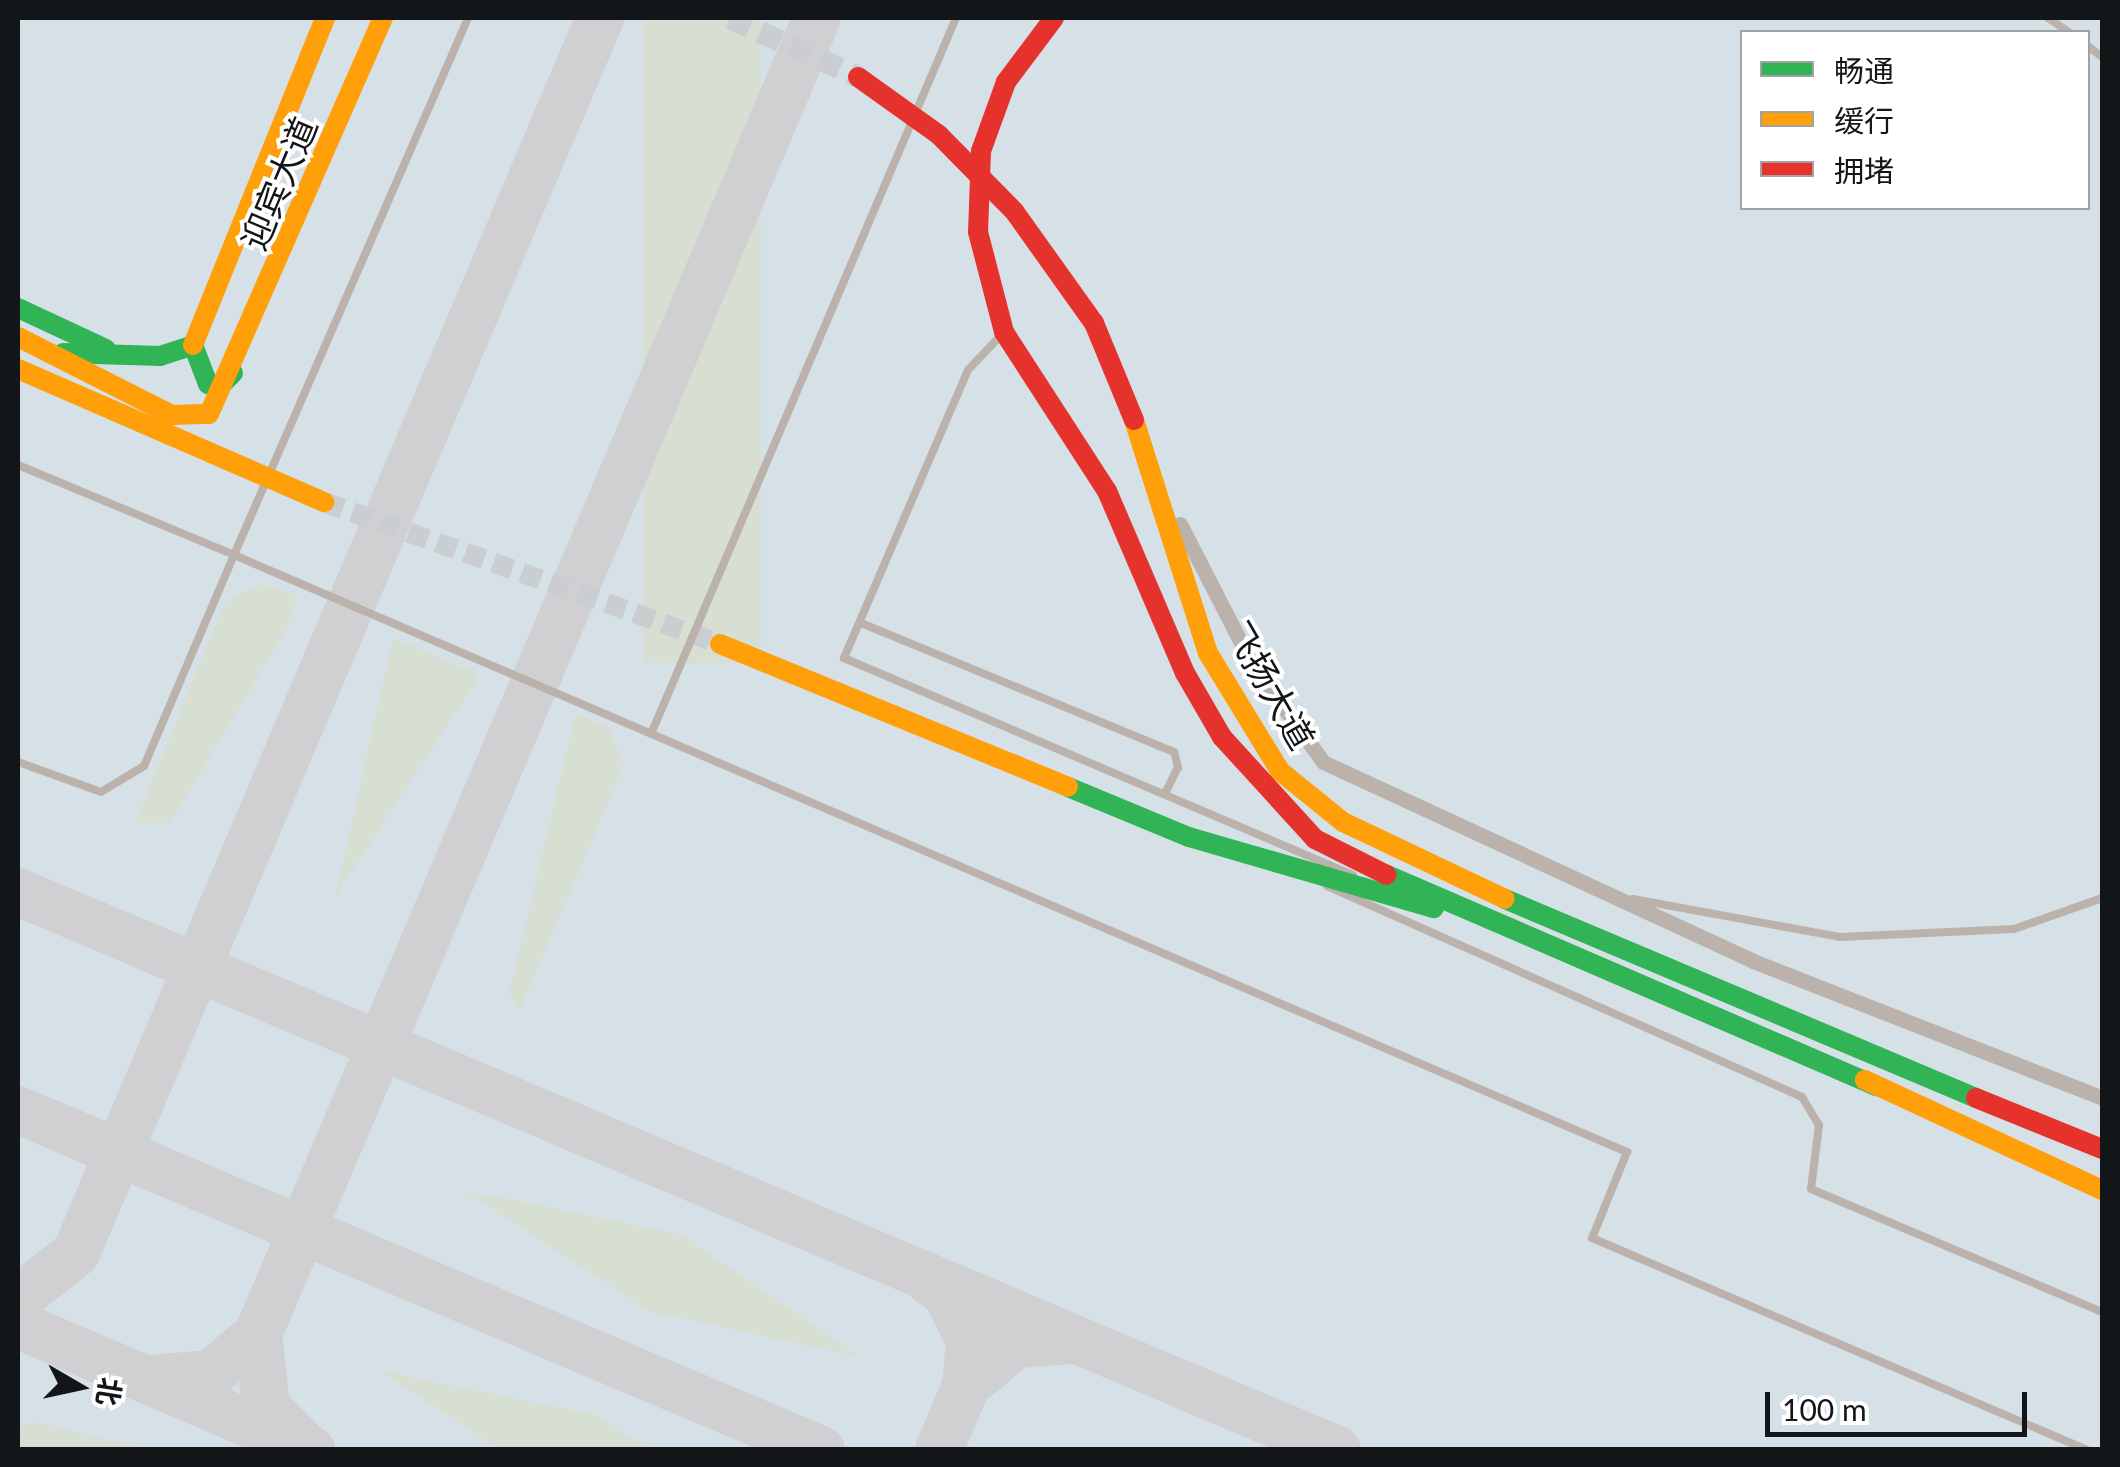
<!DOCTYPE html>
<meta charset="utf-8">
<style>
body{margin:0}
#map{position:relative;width:2120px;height:1467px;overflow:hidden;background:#eaeef2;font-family:Lato,"Noto Sans SC",sans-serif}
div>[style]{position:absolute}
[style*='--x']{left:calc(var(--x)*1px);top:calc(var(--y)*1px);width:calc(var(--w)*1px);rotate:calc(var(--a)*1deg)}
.built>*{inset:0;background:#d6e0e7}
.green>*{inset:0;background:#d7ded2;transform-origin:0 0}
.taxiway>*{height:48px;margin:-24px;padding:0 24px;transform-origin:24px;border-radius:24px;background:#d0d0d2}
.secondary-tunnel>*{height:20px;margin-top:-10px;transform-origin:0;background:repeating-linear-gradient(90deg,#caced1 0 20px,transparent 0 30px)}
.primary-tunnel>*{height:22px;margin-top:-11px;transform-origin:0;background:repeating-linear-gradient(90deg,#caced1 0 22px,transparent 0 33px)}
.lane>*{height:8px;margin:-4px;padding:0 4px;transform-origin:4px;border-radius:4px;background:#bbb2ab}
.street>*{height:15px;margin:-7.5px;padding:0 7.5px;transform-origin:7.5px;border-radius:7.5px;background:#bbb2ab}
.fast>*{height:20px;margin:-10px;padding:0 10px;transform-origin:10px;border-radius:10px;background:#30b455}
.slow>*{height:20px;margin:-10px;padding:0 10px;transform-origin:10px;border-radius:10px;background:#ff9f0a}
.jam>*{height:20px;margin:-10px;padding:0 10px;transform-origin:10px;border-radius:10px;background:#e5322d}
.jam-bridge>*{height:20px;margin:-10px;padding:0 10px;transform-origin:10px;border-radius:10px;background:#e5322d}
span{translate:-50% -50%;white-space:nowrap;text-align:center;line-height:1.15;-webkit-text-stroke:8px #fff;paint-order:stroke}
.street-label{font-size:35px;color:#131618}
.frame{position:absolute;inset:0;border:20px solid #131618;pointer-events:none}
.legend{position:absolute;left:1740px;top:30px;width:350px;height:180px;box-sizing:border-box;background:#fff;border:2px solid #a1a2a3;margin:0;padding:12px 18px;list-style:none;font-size:30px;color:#131618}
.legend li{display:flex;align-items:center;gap:20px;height:50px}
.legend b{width:50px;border:2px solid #a1a2a3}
.north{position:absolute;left:30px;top:1337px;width:100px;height:100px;-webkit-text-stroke:8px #fff;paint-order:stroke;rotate:99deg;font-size:28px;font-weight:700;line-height:40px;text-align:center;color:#131618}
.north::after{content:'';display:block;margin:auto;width:35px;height:45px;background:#131618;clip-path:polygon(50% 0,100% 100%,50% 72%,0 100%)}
.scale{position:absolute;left:1765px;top:1392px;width:262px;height:45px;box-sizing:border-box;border:5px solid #131618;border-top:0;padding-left:12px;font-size:30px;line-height:35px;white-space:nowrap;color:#131618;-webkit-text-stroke:8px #fff;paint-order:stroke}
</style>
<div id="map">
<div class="built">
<div style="clip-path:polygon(evenodd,18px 18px,2102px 18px,2102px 1449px,18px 1449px,18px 18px,1742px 32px,2088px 32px,2088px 208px,1742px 208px,1742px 32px)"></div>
</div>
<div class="green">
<div style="left:643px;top:18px;width:118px;height:645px"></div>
<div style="clip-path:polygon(261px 584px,297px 595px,287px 628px,170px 823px,135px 823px,225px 602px)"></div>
<div style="clip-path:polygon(393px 638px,480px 675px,335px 898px)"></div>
<div style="clip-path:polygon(576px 713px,609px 728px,624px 765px,519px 1012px,509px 993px)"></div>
<div style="clip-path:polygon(464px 1190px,680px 1234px,860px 1357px,648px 1311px)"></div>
<div style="clip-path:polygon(380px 1371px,596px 1415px,647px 1449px,500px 1449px)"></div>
<div style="clip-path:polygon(39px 1422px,143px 1449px,18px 1449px,18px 1426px)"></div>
</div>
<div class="taxiway">
<div style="--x:18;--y:892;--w:1432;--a:22.93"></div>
<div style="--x:18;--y:1110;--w:872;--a:22.95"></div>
<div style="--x:928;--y:1280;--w:24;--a:36"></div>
<div style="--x:947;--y:1294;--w:52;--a:63.9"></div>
<div style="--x:970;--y:1341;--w:45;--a:95.1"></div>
<div style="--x:966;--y:1386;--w:65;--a:-40"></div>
<div style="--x:1016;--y:1344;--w:54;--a:-4.2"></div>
<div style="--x:18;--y:1299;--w:74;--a:-38.4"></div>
<div style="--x:76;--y:1253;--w:1342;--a:-67.01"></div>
<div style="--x:18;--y:1325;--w:319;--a:23.1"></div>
<div style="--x:258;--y:1334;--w:1430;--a:-66.99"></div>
<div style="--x:151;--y:1379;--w:60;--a:-4.8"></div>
<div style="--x:211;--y:1374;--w:62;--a:-40.4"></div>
<div style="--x:258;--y:1334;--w:73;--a:83.7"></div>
<div style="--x:266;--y:1407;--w:49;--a:45"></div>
<div style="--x:939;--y:1450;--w:69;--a:-67.1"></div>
</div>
<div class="secondary-tunnel">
<div style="--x:324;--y:502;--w:421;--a:19.7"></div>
</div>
<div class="primary-tunnel">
<div style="--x:730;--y:18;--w:141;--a:24.7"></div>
</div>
<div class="lane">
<div style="--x:468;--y:18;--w:586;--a:113.55"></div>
<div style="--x:234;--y:555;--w:1516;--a:23.2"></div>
<div style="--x:1627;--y:1152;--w:93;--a:112.1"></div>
<div style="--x:1592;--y:1238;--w:538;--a:23.18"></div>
<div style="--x:2048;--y:18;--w:25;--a:34"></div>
<div style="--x:2088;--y:46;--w:18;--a:38"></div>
<div style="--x:1004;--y:332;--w:52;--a:133.5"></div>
<div style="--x:968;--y:370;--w:314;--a:113.3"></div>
<div style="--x:844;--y:658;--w:553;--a:23.09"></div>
<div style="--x:18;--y:465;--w:234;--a:22.6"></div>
<div style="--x:234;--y:555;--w:229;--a:113.1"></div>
<div style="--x:144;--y:766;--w:50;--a:148.8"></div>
<div style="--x:101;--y:792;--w:88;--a:-160.1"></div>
<div style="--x:861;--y:623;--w:339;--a:22.4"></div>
<div style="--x:1174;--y:752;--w:16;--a:75"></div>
<div style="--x:1178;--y:767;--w:30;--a:116"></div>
<div style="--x:651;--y:734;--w:778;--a:-66.93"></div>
<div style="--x:1327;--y:886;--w:520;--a:23.95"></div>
<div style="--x:1802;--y:1097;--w:33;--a:59"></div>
<div style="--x:1819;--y:1125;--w:64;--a:97.1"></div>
<div style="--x:1811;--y:1189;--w:316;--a:22.9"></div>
<div style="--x:1633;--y:899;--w:210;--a:10.4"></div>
<div style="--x:1840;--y:937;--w:174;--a:-2.6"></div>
<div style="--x:2014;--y:929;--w:93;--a:-19.4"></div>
</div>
<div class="street">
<div style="--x:1180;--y:524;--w:155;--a:62.8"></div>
<div style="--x:1251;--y:662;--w:123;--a:54.2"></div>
<div style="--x:1323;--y:762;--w:474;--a:24.8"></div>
<div style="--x:1753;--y:961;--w:375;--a:21.4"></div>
</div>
<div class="fast">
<div style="--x:18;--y:308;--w:97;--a:25"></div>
<div style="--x:193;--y:345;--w:42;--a:69"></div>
<div style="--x:208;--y:384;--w:13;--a:4"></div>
<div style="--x:221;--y:385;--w:17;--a:-45"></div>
<div style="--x:63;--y:353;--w:97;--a:1.8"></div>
<div style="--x:160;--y:356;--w:35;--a:-18"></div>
<div style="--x:1068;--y:787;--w:131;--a:22.5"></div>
<div style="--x:1189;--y:837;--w:255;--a:16.2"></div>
<div style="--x:1387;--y:875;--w:533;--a:23.34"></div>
<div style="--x:1505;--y:899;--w:511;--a:22.9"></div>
</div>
<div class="slow">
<div style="--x:18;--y:337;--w:173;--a:26.9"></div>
<div style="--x:172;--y:415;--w:37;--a:-2"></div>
<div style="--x:209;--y:414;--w:433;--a:-66.3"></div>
<div style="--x:193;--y:345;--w:353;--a:-68"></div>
<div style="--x:18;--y:369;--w:334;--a:23.5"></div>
<div style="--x:1134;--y:420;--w:244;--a:72.4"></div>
<div style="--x:1208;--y:653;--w:138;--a:58.6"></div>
<div style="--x:1280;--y:771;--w:81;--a:39"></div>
<div style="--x:1343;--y:822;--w:179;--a:25.4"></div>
<div style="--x:720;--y:644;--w:376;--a:22.3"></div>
<div style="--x:1865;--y:1080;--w:261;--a:24.9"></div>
</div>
<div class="jam">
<div style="--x:858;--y:77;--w:100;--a:35.6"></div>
<div style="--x:939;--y:135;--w:107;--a:45.4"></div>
<div style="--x:1014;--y:211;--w:138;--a:54.5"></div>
<div style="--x:1094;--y:323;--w:105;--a:67.6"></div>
<div style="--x:1107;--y:491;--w:198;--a:66.8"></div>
<div style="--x:1185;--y:673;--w:74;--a:60"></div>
<div style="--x:1222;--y:737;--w:138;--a:47.6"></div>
<div style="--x:1315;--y:839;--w:80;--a:26.6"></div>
<div style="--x:1976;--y:1098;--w:136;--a:22"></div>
</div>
<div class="jam-bridge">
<div style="--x:1054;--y:18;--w:80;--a:126.9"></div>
<div style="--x:1006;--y:82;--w:73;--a:109.9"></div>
<div style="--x:981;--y:151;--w:81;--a:92.1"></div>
<div style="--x:978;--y:232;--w:103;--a:75.4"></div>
<div style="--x:1004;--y:332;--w:189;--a:57.1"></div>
</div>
<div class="street-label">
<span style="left:278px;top:183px;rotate:-67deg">迎宾大道</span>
<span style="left:1271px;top:685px;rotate:60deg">飞扬大道</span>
</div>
<div class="frame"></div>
<ul class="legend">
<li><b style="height:12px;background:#30b455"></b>畅通</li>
<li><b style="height:12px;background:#ff9f0a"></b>缓行</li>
<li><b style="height:12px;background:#e5322d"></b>拥堵</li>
</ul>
<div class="north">北</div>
<div class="scale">100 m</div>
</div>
